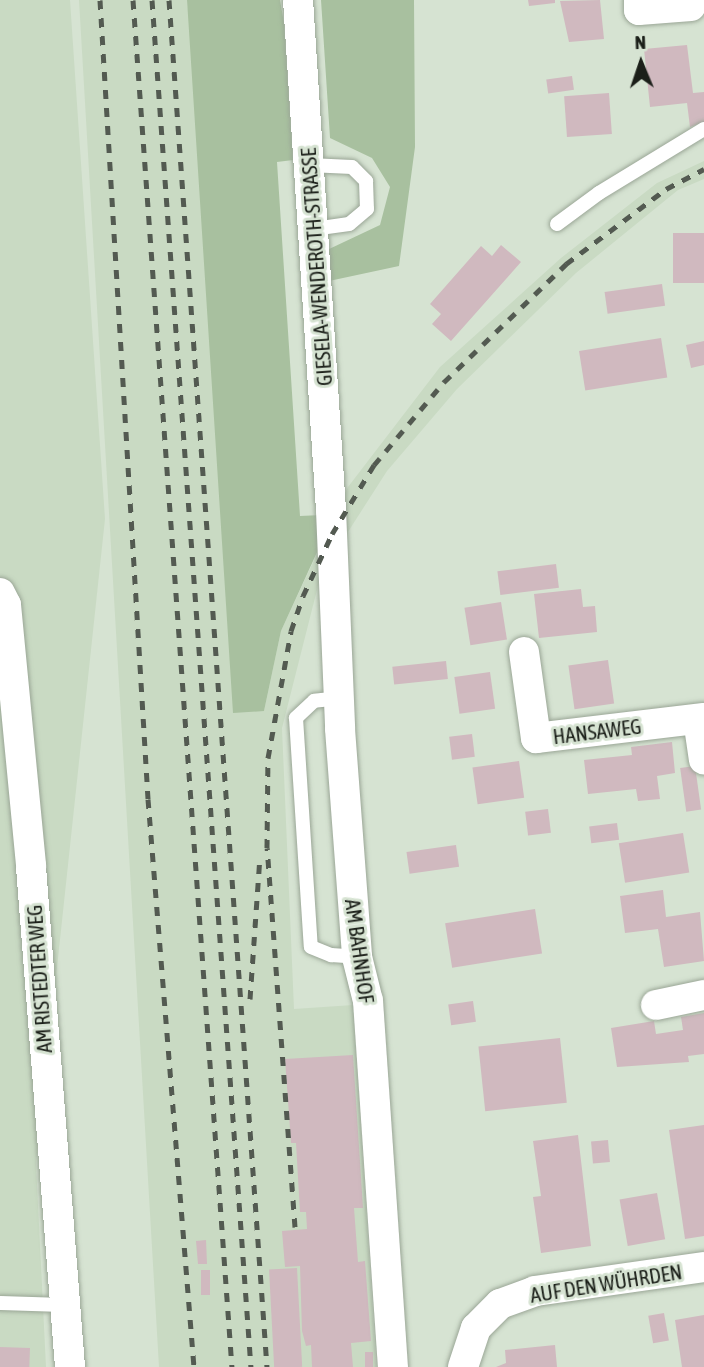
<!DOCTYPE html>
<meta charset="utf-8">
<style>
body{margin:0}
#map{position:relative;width:704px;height:1367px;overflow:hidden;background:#d6e3d2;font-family:"Asap Condensed",sans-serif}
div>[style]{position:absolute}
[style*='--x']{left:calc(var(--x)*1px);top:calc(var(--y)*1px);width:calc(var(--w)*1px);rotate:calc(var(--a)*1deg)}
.built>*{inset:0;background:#c9dac3}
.green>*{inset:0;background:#a8c09f}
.building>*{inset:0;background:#d0b9bf;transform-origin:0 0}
.roads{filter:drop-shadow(0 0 2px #9aa696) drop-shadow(0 0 2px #9aa696)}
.lane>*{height:14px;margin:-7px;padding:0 7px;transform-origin:7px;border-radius:7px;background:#fff}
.street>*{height:30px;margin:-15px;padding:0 15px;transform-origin:15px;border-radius:15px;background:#fff}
.rail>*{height:5px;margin-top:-2.5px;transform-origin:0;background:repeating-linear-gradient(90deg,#535a51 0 9px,transparent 0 18px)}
span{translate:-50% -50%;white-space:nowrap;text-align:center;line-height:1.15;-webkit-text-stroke:6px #d6e3d2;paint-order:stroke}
.street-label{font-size:21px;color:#1b1f19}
.north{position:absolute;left:606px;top:28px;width:70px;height:70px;-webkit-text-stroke:5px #d6e3d2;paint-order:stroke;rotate:358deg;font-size:19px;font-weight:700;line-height:28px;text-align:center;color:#1b1f19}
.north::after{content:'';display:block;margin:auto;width:24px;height:32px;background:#1b1f19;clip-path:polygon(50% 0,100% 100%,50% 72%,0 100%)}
</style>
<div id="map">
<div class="built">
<div style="clip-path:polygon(0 0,70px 0,105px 519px,36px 1164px,46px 1367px,0 1367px)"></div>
<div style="clip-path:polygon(79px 0,187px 0,264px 711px,281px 631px,348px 487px,440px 367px,561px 258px,657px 183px,704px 161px,704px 179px,678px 190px,576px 273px,457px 389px,387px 471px,321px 574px,282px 728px,294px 1009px,353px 1005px,376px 1367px,159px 1367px)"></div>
</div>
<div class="green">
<div style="clip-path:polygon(187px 0,280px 0,284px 23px,293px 160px,277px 162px,300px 516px,322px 515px,329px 526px,281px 631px,264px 711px,233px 713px)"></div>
<div style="clip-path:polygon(321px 0,414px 0,415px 147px,399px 266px,329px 281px,327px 250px,380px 225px,390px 187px,372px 158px,330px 138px)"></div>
</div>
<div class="building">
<div style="clip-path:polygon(528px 0,555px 0,555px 3px,529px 6px)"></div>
<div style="clip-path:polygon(600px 0,604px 39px,569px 42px,560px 1px)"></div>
<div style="clip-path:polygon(687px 45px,693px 93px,704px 92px,704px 122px,690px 127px,687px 103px,650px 107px,644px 49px)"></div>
<div style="left:572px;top:76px;width:14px;height:26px;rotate:82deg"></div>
<div style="left:609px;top:93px;width:41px;height:45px;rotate:86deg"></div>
<div style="left:704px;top:233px;width:50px;height:31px;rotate:90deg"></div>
<div style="clip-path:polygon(501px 245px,521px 262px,451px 341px,432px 324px,441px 314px,430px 304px,481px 246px,492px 256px)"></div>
<div style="left:662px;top:284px;width:22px;height:58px;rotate:82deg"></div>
<div style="left:661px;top:338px;width:40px;height:83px;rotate:81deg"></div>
<div style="clip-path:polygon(704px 341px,704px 365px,691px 368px,686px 345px)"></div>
<div style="left:556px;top:564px;width:24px;height:59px;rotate:83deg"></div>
<div style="clip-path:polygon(581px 589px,583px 607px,595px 606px,597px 632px,539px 638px,534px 594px)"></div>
<div style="left:501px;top:602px;width:38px;height:37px;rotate:81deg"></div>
<div style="left:608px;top:660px;width:44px;height:40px;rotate:82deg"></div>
<div style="left:446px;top:661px;width:18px;height:54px;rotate:84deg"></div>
<div style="left:490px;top:672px;width:37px;height:36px;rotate:82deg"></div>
<div style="left:472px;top:734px;width:23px;height:23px;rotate:83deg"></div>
<div style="clip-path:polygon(672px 742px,675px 773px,657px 776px,660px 799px,638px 801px,636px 789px,588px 794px,584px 760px,632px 755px,631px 747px)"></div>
<div style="left:519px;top:761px;width:37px;height:47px;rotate:82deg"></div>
<div style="left:695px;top:766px;width:44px;height:15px;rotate:82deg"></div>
<div style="left:548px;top:809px;width:24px;height:23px;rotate:83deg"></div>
<div style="left:617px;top:823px;width:17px;height:28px;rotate:83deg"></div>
<div style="left:683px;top:833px;width:40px;height:65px;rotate:81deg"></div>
<div style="left:456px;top:845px;width:22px;height:50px;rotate:82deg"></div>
<div style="clip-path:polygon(663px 890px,666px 917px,700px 912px,704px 961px,664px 967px,658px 929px,625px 933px,620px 896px)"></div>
<div style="left:535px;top:909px;width:45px;height:91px;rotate:81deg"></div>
<div style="left:473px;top:1001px;width:21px;height:25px;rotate:82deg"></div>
<div style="clip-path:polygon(704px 1013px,704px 1054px,688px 1056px,689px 1062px,617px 1067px,611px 1028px,654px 1021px,656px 1034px,683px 1030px,681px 1017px)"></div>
<div style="left:560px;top:1038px;width:65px;height:82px;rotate:84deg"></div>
<div style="clip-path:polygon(353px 1055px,363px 1208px,354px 1208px,358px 1262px,365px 1261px,371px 1341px,351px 1343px,353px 1367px,312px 1367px,311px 1345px,306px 1346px,302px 1331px,300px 1266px,285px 1267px,282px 1231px,307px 1229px,306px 1212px,300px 1212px,296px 1143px,291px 1143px,285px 1059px)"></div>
<div style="clip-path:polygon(704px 1125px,704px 1236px,685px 1239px,669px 1130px)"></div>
<div style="clip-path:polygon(578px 1135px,591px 1246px,541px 1253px,533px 1197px,541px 1196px,533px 1141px)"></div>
<div style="left:608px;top:1140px;width:22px;height:17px;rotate:85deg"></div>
<div style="left:657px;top:1193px;width:47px;height:38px;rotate:80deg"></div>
<div style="clip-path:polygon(206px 1240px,207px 1264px,198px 1264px,196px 1241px)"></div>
<div style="left:297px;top:1268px;width:99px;height:28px;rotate:87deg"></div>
<div style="left:201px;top:1270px;width:9px;height:25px"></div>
<div style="left:664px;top:1313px;width:28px;height:16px;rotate:80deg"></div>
<div style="clip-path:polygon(704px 1315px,704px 1367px,682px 1367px,675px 1320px)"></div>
<div style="clip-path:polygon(555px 1345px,557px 1367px,496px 1367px,506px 1363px,505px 1350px)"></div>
<div style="left:0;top:1347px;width:30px;height:20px;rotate:2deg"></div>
<div style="left:365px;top:1352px;width:8px;height:15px"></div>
</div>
<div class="roads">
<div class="lane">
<div style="--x:309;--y:165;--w:43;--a:2.7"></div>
<div style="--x:352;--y:167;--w:20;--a:45"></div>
<div style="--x:366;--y:181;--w:28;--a:88"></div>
<div style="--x:367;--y:209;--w:23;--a:140"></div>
<div style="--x:349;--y:224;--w:35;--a:172"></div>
<div style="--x:557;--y:224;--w:52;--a:-36.4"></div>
<div style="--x:599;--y:193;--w:123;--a:-31.4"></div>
<div style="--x:341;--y:698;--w:27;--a:174"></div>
<div style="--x:314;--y:701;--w:25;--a:137"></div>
<div style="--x:296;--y:718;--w:229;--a:86.3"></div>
<div style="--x:311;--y:947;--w:22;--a:22"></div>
<div style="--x:331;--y:955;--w:26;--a:4"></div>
<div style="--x:0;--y:1303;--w:64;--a:1.8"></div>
</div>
<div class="street">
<div style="--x:298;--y:0;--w:511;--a:86.3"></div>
<div style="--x:331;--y:510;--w:219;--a:87.6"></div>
<div style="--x:340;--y:729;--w:229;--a:85.7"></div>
<div style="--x:357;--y:957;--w:45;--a:76"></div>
<div style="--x:368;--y:1001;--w:367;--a:86.1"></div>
<div style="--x:639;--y:0;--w:10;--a:90"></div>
<div style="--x:639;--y:10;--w:52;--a:-4.4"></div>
<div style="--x:0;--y:593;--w:13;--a:63"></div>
<div style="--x:6;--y:605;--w:263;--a:84.5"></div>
<div style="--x:31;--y:867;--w:502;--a:85.54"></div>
<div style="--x:524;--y:652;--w:87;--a:82.1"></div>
<div style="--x:536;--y:738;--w:169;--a:-6.8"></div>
<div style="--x:698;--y:719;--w:41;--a:81.7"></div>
<div style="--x:656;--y:1005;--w:49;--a:-11.8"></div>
<div style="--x:463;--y:1367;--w:41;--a:-71.6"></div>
<div style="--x:476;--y:1328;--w:34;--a:-45"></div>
<div style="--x:500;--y:1304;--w:37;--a:-20"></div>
<div style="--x:535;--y:1291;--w:171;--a:-8.1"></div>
</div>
</div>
<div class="rail">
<div style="--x:100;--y:0;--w:800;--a:86.56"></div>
<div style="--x:148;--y:799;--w:570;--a:85.37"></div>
<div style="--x:133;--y:0;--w:1371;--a:85.86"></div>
<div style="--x:152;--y:0;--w:1371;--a:85.86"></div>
<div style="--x:169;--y:0;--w:1371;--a:85.9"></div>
<div style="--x:250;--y:999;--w:143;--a:-86"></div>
<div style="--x:295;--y:1227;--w:380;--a:-94.2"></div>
<div style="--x:267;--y:848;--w:90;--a:-89.4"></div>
<div style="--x:268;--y:758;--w:129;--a:-79.7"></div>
<div style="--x:291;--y:631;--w:37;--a:-71"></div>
<div style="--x:303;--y:596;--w:68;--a:-64.9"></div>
<div style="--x:332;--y:534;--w:81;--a:-58.7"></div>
<div style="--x:374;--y:465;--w:109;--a:-49.9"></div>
<div style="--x:444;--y:382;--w:170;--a:-44"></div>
<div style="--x:566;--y:264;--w:125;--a:-36.9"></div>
<div style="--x:666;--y:189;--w:43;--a:-27.8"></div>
</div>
<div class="street-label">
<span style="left:316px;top:267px;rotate:-94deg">GIESELA-WENDEROTH-STRASSE</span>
<span style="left:597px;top:731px;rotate:-7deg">HANSAWEG</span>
<span style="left:360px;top:951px;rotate:82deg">AM BAHNHOF</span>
<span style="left:39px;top:979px;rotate:-94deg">AM RISTEDTER WEG</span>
<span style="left:606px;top:1283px;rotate:-9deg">AUF DEN WÜHRDEN</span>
</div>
<div class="north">N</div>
</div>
